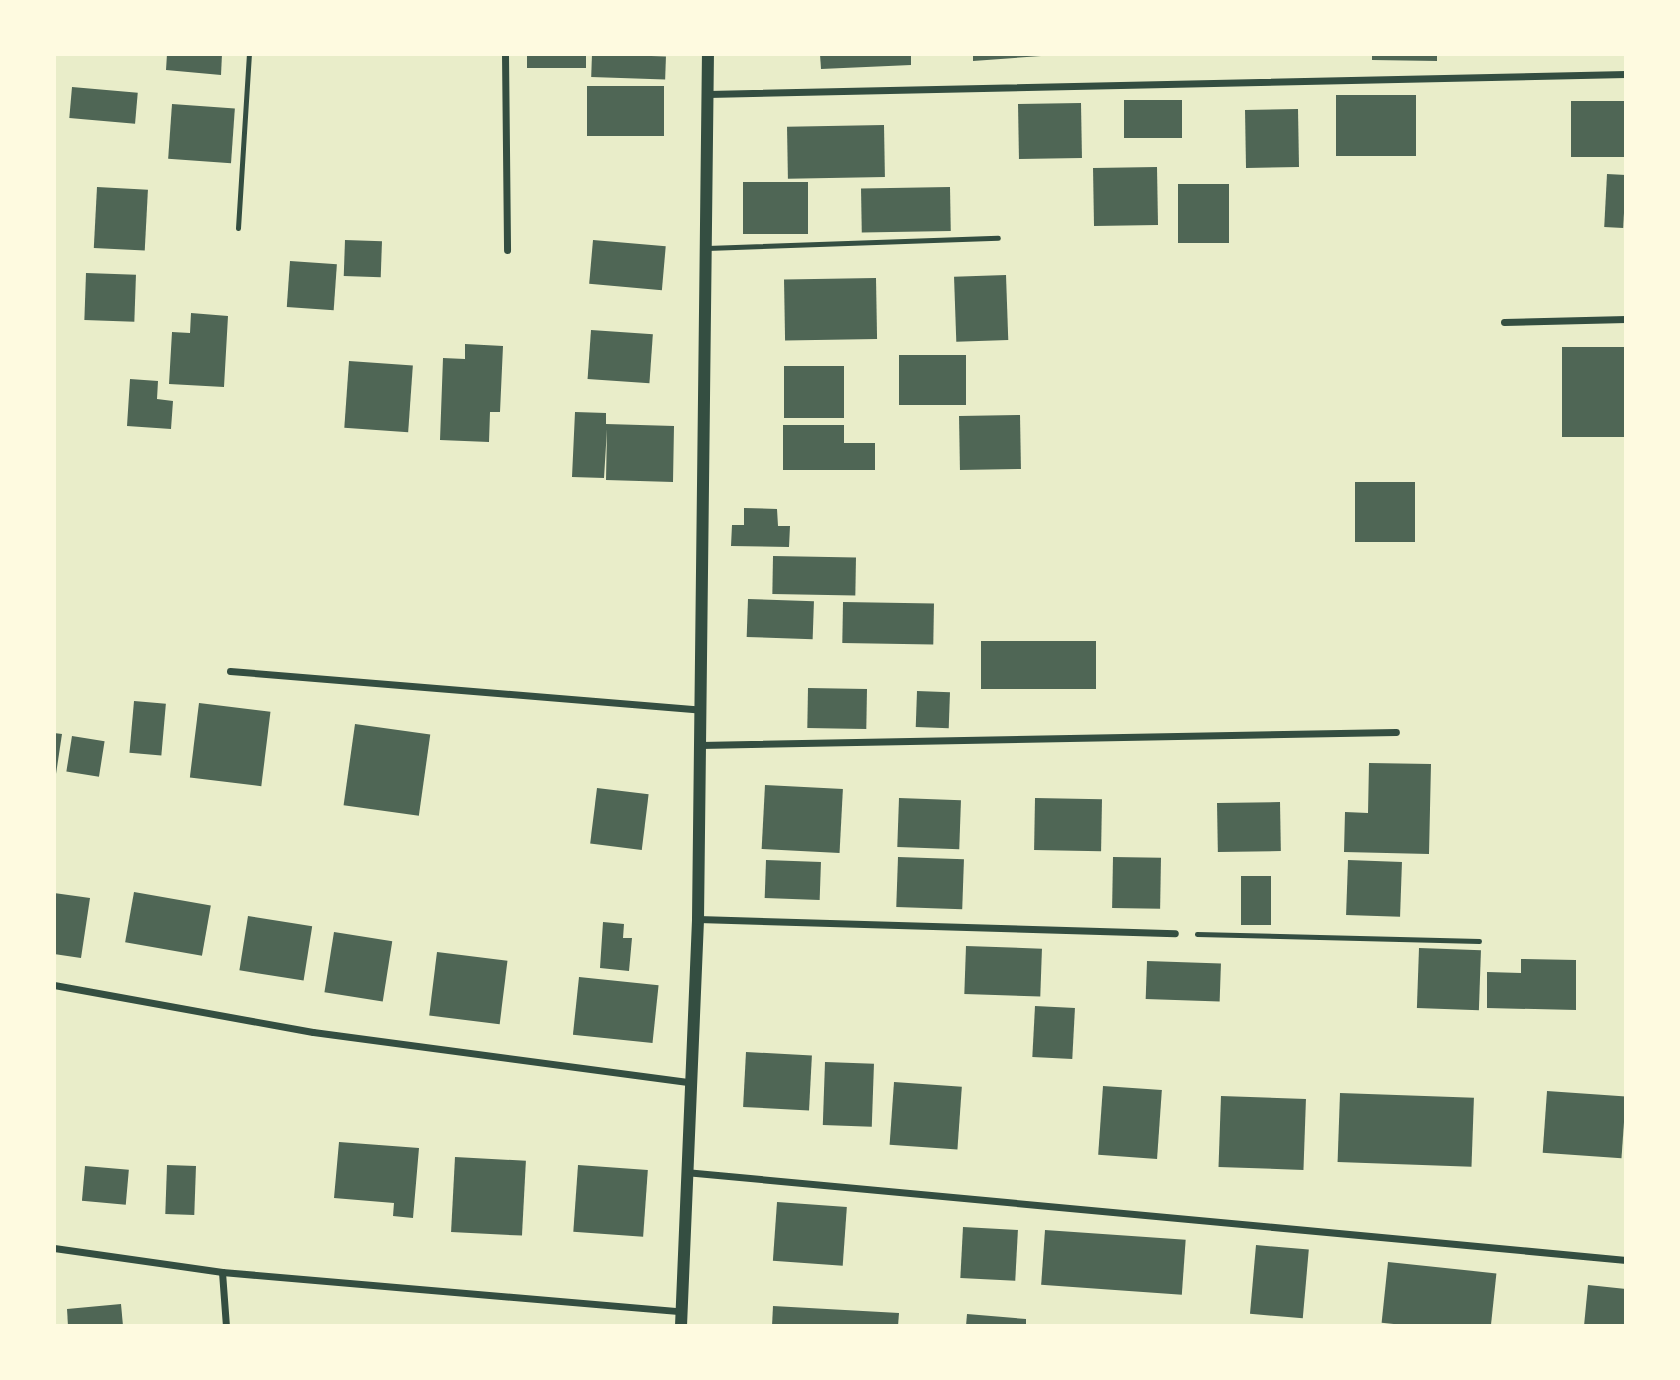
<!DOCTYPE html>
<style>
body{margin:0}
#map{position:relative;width:1680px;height:1380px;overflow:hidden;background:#e9edc9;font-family:Barlow,sans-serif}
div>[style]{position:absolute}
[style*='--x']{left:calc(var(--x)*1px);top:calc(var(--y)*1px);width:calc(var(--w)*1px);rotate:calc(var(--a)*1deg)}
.building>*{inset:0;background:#4f6655;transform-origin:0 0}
.path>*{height:4.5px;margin:-2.25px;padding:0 2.25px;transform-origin:2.25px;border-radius:2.25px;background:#344e41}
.service>*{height:5px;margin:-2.5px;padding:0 2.5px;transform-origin:2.5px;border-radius:2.5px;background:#344e41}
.minor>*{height:7px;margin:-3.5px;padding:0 3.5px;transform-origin:3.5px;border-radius:3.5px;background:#344e41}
.tertiary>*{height:12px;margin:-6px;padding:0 6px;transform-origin:6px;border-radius:6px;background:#344e41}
span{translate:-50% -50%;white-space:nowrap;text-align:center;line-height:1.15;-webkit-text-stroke:5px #fefae0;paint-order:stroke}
.frame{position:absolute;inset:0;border:56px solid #fefae0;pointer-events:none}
</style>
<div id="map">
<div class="building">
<div style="clip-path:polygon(167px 54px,222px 54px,221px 75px,166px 70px)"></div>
<div style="left:527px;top:54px;width:59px;height:14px"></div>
<div style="left:592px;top:54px;width:74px;height:23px;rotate:2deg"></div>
<div style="clip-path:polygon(820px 54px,911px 54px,911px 65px,821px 69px)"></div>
<div style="clip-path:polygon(973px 54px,1041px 54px,1041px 56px,973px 61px)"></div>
<div style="clip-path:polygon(1372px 54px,1437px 54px,1437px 61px,1372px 60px)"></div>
<div style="left:587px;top:86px;width:77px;height:50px"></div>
<div style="left:72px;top:87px;width:66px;height:31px;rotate:5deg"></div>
<div style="left:1336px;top:95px;width:80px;height:61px"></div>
<div style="left:1124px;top:100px;width:58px;height:38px"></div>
<div style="left:1626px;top:101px;width:56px;height:55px;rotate:90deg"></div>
<div style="left:1081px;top:103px;width:55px;height:63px;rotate:89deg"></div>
<div style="left:172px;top:104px;width:63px;height:55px;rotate:4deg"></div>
<div style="left:1298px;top:109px;width:58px;height:53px;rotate:89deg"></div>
<div style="left:884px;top:125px;width:52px;height:97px;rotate:89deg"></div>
<div style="left:1157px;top:167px;width:58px;height:64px;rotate:89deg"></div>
<div style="left:1607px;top:174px;width:19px;height:53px;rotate:3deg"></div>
<div style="left:808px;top:182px;width:52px;height:65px;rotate:90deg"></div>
<div style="left:1178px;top:184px;width:51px;height:59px"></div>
<div style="left:97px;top:187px;width:51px;height:61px;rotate:3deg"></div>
<div style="left:950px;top:187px;width:44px;height:89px;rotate:89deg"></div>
<div style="left:345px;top:240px;width:37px;height:36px;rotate:2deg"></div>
<div style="left:593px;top:240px;width:73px;height:44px;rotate:5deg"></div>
<div style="left:290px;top:261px;width:47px;height:46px;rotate:4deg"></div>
<div style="left:86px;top:273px;width:50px;height:47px;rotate:2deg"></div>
<div style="left:1006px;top:275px;width:65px;height:52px;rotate:88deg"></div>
<div style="left:876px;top:278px;width:61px;height:92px;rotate:89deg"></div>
<div style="clip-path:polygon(191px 313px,228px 316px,224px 387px,169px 384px,172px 332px,190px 333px)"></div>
<div style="left:591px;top:330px;width:62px;height:49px;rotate:4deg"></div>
<div style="clip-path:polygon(465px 344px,503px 346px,500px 412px,490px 412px,489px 442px,440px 440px,443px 358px,465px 359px)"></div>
<div style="left:1626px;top:347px;width:90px;height:64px;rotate:90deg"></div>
<div style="left:899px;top:355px;width:67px;height:50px"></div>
<div style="left:349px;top:361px;width:64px;height:67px;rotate:4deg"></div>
<div style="left:784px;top:366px;width:60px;height:52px"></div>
<div style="clip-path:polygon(130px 379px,158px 381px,157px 399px,173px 401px,171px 429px,127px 426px)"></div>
<div style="clip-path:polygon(575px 412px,606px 413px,606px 424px,674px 426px,673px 482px,606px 480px,607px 429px,604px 478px,572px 477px)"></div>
<div style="left:1020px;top:415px;width:54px;height:61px;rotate:89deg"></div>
<div style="clip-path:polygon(783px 425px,844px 425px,844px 443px,875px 443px,875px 470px,783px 470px)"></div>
<div style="left:1355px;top:482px;width:60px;height:60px"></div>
<div style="clip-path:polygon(744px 508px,777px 509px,778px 526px,790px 526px,789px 547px,731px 546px,732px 525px,744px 525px)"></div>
<div style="left:773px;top:556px;width:83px;height:38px;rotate:1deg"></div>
<div style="left:748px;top:599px;width:66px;height:38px;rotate:2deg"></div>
<div style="left:843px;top:602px;width:91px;height:41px;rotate:1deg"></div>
<div style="left:1096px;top:641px;width:48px;height:115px;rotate:90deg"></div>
<div style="left:808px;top:688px;width:59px;height:40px;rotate:1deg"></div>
<div style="left:917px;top:691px;width:33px;height:36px;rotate:2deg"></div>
<div style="left:134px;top:701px;width:32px;height:52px;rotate:5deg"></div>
<div style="left:199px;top:703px;width:72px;height:75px;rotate:7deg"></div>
<div style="left:355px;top:724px;width:76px;height:82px;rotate:8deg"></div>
<div style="clip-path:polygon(54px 733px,62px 734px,56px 774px,54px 774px)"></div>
<div style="left:72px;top:736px;width:33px;height:36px;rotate:9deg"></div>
<div style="clip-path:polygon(1369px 763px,1431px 764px,1429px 854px,1344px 852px,1345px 812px,1368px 813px)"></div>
<div style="left:765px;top:785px;width:78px;height:64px;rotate:3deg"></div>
<div style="left:597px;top:788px;width:52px;height:56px;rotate:7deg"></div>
<div style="left:899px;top:798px;width:62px;height:49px;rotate:2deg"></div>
<div style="left:1035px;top:798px;width:67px;height:52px;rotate:1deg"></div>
<div style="left:1280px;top:802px;width:49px;height:63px;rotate:89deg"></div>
<div style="left:898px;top:857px;width:66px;height:50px;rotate:2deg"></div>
<div style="left:1113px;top:857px;width:48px;height:51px;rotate:1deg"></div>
<div style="left:766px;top:860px;width:55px;height:38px;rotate:2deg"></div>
<div style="left:1348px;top:860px;width:54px;height:55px;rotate:2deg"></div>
<div style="left:1241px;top:876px;width:30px;height:49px"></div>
<div style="left:134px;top:892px;width:78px;height:51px;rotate:10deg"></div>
<div style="clip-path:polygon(54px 893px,90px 898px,81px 958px,54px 954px)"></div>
<div style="left:248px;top:916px;width:65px;height:55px;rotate:9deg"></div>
<div style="clip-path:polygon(603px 922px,624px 924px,623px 938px,632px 938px,629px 971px,600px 968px)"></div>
<div style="left:334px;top:932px;width:59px;height:61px;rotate:9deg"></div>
<div style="left:966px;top:946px;width:76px;height:48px;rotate:2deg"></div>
<div style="left:1419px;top:948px;width:62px;height:60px;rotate:2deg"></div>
<div style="left:437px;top:952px;width:71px;height:64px;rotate:7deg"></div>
<div style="clip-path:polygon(1521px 959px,1576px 960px,1576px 1010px,1487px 1008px,1487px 972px,1521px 973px)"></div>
<div style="left:1147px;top:961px;width:74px;height:38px;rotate:2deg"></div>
<div style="left:579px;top:977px;width:80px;height:58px;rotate:6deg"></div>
<div style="left:1035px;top:1006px;width:40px;height:51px;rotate:3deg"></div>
<div style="left:746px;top:1052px;width:66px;height:55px;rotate:3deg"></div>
<div style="left:825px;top:1062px;width:49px;height:63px;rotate:2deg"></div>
<div style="left:894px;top:1082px;width:68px;height:63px;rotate:4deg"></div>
<div style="left:1103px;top:1086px;width:59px;height:69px;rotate:4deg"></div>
<div style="left:1547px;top:1091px;width:79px;height:62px;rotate:4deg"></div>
<div style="left:1340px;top:1093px;width:134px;height:69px;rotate:2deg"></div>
<div style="left:1221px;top:1096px;width:85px;height:71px;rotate:2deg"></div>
<div style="clip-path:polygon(339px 1142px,419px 1148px,413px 1218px,393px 1216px,394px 1203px,334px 1198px)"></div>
<div style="left:455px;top:1157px;width:71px;height:75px;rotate:3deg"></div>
<div style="left:167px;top:1165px;width:29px;height:49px;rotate:2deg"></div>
<div style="left:578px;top:1165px;width:70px;height:67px;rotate:4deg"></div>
<div style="left:85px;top:1166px;width:44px;height:35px;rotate:5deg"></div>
<div style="left:777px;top:1202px;width:70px;height:59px;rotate:4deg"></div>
<div style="left:963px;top:1227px;width:55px;height:51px;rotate:3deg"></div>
<div style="left:1045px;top:1230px;width:141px;height:55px;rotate:4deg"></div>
<div style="left:1256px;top:1245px;width:53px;height:69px;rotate:5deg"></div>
<div style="left:1388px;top:1262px;width:109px;height:61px;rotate:6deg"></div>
<div style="clip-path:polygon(1588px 1285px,1626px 1289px,1626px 1326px,1584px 1326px)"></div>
<div style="clip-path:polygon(121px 1304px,123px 1326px,68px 1326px,67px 1309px)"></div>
<div style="clip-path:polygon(773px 1306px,899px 1313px,898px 1326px,772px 1326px)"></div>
<div style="clip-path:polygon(967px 1314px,1026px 1319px,1026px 1326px,966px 1326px)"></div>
</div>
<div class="path">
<div style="--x:1197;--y:934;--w:282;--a:1.4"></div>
</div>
<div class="service">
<div style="--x:238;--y:228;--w:174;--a:-86.4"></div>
<div style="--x:707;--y:248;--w:291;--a:-2"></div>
</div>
<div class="minor">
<div style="--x:505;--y:54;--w:196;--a:89.4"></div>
<div style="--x:708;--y:94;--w:918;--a:-1.25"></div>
<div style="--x:1504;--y:322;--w:122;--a:-1.4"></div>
<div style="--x:230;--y:671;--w:473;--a:4.7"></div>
<div style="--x:700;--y:745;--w:696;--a:-1.07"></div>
<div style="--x:698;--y:919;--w:477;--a:1.7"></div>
<div style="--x:54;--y:985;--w:263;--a:10.3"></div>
<div style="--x:313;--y:1032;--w:378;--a:7.6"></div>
<div style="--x:685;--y:1172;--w:945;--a:5.34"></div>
<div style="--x:54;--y:1248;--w:170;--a:8.1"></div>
<div style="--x:222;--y:1272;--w:461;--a:4.9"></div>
<div style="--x:222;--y:1272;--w:54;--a:85.8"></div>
</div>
<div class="tertiary">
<div style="--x:681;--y:1326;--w:407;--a:-87.6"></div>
<div style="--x:698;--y:919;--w:865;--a:-89.34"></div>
</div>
<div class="frame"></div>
</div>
